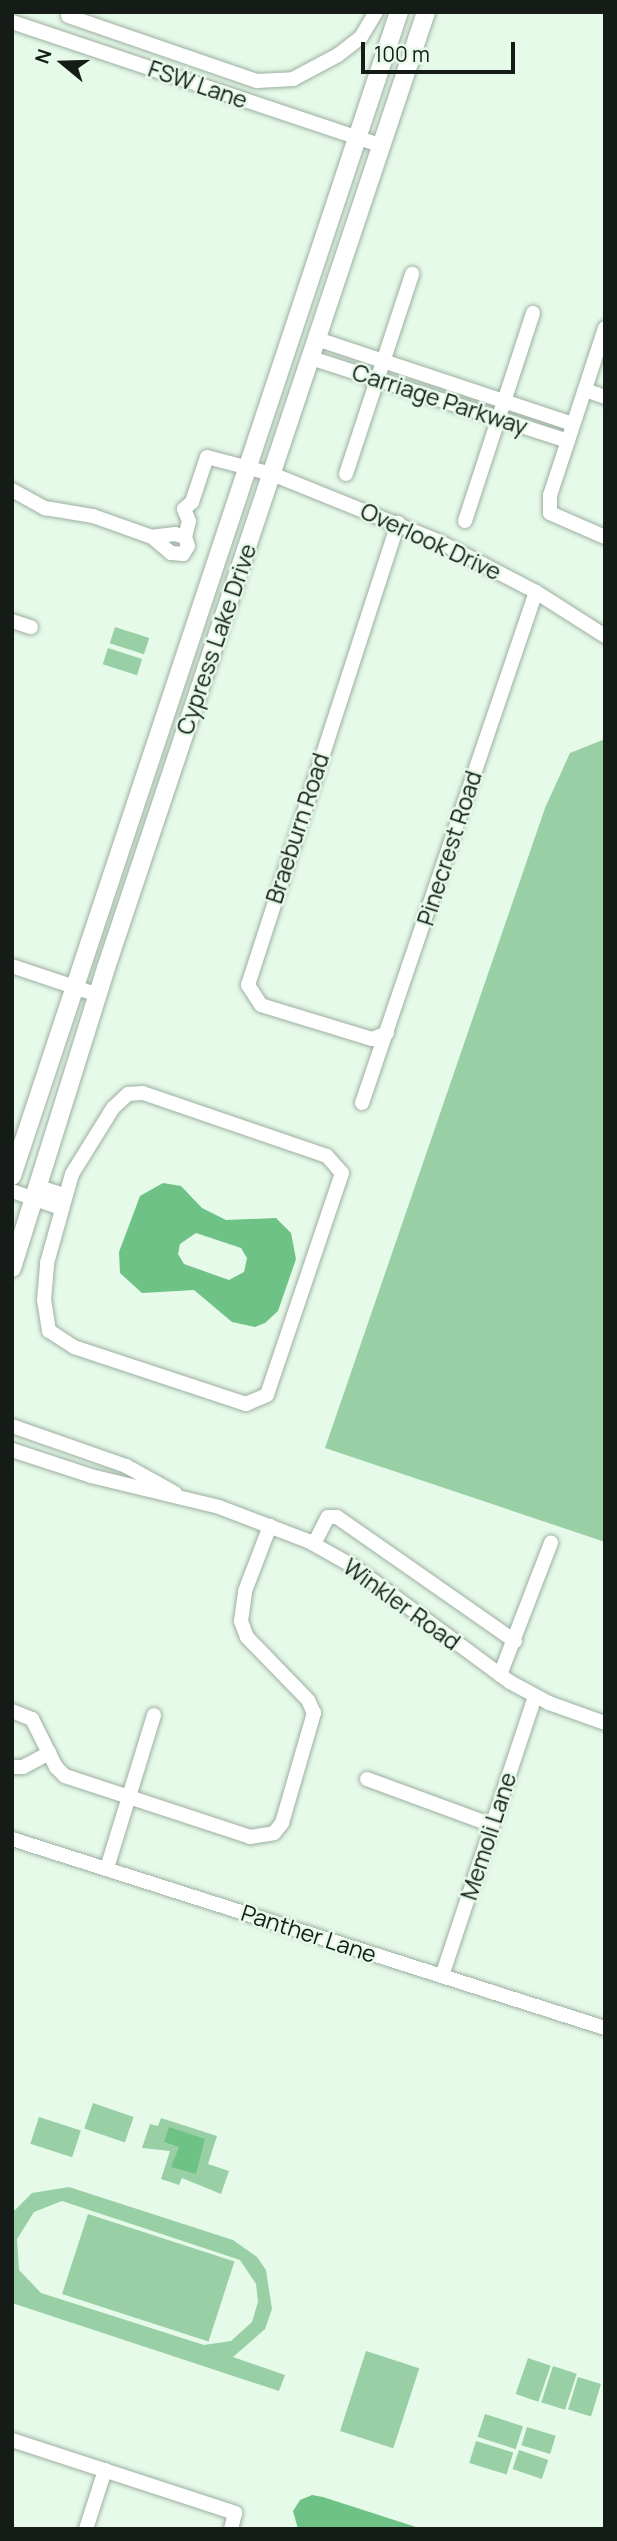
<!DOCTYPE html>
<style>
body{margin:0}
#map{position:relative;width:617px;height:2541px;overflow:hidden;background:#e6faea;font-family:Manrope,sans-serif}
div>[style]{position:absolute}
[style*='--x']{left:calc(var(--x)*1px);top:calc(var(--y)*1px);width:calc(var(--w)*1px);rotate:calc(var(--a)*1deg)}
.green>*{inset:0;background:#98cfa5;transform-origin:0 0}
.water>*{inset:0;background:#6ec285}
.roads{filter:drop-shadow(0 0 2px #9dafa0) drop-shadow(0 0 2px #9dafa0)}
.minor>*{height:14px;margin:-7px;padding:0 7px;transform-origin:7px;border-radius:7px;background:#fff}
.major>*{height:18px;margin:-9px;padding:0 9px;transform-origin:9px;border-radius:9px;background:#fff}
span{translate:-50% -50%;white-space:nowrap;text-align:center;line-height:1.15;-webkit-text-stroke:5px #e6faea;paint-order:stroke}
.street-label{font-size:23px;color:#151c17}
.frame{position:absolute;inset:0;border:14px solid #151c17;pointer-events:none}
.north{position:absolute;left:28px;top:28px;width:70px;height:70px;-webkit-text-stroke:5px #e6faea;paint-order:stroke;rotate:289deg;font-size:19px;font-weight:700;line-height:28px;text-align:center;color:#151c17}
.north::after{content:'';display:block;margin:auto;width:24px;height:32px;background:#151c17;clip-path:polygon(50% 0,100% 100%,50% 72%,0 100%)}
.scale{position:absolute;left:361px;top:42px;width:154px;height:32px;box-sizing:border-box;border:4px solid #151c17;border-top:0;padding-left:9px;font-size:21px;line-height:24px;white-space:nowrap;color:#151c17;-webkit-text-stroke:5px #e6faea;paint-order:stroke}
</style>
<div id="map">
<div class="green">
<div style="left:115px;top:627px;width:36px;height:17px;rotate:18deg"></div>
<div style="left:108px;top:648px;width:36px;height:17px;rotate:18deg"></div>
<div style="clip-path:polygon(605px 739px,605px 1542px,325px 1448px,545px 808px,570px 753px)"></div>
<div style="left:93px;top:2103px;width:43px;height:27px;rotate:19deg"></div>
<div style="left:39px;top:2117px;width:44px;height:28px;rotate:18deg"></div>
<div style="clip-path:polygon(161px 2118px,217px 2136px,208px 2164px,229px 2171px,221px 2194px,182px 2178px,179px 2185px,161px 2179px,170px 2151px,142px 2148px,150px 2124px,158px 2126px)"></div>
<div style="clip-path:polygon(evenodd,69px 2187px,233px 2240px,257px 2257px,266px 2270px,272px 2309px,265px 2329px,233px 2357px,285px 2375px,279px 2391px,12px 2303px,12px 2213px,32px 2193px,69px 2187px,62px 2201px,240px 2260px,256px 2284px,258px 2302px,252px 2322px,231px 2341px,204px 2345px,41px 2293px,19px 2270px,17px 2239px,34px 2212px,62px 2201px)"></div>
<div style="left:88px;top:2214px;width:154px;height:84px;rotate:18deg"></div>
<div style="left:366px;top:2351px;width:56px;height:84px;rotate:18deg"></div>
<div style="left:528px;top:2358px;width:24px;height:38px;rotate:19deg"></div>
<div style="left:553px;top:2366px;width:25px;height:38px;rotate:18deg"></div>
<div style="left:578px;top:2377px;width:24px;height:34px;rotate:17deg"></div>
<div style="left:485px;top:2414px;width:40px;height:24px;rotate:18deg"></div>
<div style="left:527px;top:2427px;width:30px;height:19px;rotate:17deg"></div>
<div style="left:476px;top:2441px;width:39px;height:23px;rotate:17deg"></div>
<div style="left:519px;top:2450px;width:31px;height:20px;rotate:19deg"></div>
</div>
<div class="water">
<div style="clip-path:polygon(evenodd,163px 1183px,181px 1186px,202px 1208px,226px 1220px,276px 1218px,291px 1233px,296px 1259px,278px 1311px,265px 1323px,255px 1327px,232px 1322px,194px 1290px,142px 1293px,120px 1273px,119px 1252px,140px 1196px,163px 1183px,196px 1233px,241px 1248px,247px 1258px,244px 1272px,229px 1280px,184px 1264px,178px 1254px,180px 1244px,196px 1233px)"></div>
<div style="clip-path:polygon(169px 2127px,205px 2139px,196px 2174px,171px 2167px,179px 2147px,164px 2142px)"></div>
<div style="clip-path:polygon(312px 2495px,323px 2497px,422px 2529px,298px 2529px,293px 2511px,300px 2500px)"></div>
</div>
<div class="roads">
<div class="minor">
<div style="--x:68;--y:16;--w:200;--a:19"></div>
<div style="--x:257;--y:81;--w:36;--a:-3"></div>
<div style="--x:293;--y:79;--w:51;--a:-28.1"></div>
<div style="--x:338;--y:55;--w:29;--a:-38"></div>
<div style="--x:361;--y:37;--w:29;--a:-59"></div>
<div style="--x:12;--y:22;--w:391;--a:18.5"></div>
<div style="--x:605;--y:328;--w:176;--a:108.2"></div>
<div style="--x:550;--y:495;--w:18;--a:90"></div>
<div style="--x:550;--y:513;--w:60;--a:23.6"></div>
<div style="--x:317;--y:339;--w:270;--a:18.4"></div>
<div style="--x:311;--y:358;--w:270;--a:17.9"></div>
<div style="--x:585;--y:390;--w:21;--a:19"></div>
<div style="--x:346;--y:474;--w:211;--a:-71.7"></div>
<div style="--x:12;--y:490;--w:38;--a:29"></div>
<div style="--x:45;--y:508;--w:49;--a:9.5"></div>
<div style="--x:93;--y:516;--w:63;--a:19.6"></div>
<div style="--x:152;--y:537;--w:25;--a:40"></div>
<div style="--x:171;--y:553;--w:12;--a:5"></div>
<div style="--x:183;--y:554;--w:9;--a:-58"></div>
<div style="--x:188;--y:546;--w:9;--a:-108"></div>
<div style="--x:185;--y:537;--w:10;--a:-163"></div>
<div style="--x:175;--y:534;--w:23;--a:173"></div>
<div style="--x:465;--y:521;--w:219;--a:-71.9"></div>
<div style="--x:185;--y:537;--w:16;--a:-76"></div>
<div style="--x:189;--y:521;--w:13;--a:-113"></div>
<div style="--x:184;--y:509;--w:11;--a:-41"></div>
<div style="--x:192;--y:502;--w:47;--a:-71.6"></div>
<div style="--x:207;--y:457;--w:67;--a:14.7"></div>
<div style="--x:272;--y:474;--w:181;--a:22"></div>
<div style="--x:440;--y:542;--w:108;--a:27.5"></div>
<div style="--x:536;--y:592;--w:82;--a:32.5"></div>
<div style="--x:12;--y:621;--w:20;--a:18"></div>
<div style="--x:12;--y:966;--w:91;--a:18.6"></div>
<div style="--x:387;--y:1033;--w:16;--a:158"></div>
<div style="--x:372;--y:1039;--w:116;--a:-163"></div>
<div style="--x:261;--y:1005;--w:24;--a:-123"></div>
<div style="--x:248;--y:985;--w:486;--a:-72"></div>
<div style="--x:143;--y:1093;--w:194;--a:18.9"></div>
<div style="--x:327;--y:1156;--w:23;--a:49"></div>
<div style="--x:342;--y:1173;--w:234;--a:108.7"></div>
<div style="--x:267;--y:1395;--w:23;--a:157"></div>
<div style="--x:246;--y:1404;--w:181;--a:-161.7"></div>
<div style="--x:74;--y:1347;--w:30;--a:-147"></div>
<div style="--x:49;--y:1331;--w:31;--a:-99"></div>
<div style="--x:44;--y:1300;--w:37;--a:-85"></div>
<div style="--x:47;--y:1263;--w:92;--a:-74.3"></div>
<div style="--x:72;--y:1174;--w:78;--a:-58.2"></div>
<div style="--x:113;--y:1108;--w:21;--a:-43"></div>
<div style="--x:128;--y:1094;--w:15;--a:-4"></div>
<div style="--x:362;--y:1103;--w:540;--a:-71.2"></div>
<div style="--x:39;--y:1187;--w:28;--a:18"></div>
<div style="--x:12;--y:1191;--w:52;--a:19.1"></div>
<div style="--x:12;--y:1426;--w:121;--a:19.3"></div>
<div style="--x:126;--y:1466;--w:56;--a:28.9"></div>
<div style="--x:12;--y:1450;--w:83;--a:18.2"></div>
<div style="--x:91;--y:1476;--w:132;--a:13.6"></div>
<div style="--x:219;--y:1507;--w:95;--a:20.9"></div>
<div style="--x:308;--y:1541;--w:51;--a:29.1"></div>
<div style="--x:353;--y:1566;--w:195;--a:36.5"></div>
<div style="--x:510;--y:1682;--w:44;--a:28.3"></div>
<div style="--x:549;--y:1703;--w:59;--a:19.7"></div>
<div style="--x:314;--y:1544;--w:30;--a:-63"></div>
<div style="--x:328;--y:1517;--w:9;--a:0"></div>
<div style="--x:337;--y:1517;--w:217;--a:34.9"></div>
<div style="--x:500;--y:1675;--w:142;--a:-68.9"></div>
<div style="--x:12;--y:1711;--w:22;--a:22"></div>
<div style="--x:32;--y:1719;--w:54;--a:63.4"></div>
<div style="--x:56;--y:1767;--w:13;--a:45"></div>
<div style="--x:65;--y:1776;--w:195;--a:18.2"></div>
<div style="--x:250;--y:1837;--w:24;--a:-9"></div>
<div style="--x:274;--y:1833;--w:13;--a:-51"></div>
<div style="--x:282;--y:1823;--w:115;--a:-73.8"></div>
<div style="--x:314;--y:1713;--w:14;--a:-115"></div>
<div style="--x:308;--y:1700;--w:88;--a:-134.1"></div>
<div style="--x:247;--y:1637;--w:17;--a:-111"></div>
<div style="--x:241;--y:1621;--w:30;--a:-82"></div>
<div style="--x:245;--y:1591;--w:70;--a:-69"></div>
<div style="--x:12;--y:1767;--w:11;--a:0"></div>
<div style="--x:23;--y:1767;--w:30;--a:-28"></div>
<div style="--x:367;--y:1779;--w:133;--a:20.2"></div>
<div style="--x:12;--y:1839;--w:622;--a:17.68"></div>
<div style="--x:107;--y:1868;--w:160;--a:-72.9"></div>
<div style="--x:442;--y:1976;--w:295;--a:-71.6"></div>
<div style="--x:12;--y:2440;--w:235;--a:18.1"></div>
<div style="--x:235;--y:2513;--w:16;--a:104"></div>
<div style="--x:86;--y:2529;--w:62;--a:-72.1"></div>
</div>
<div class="major">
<div style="--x:12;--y:1176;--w:1227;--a:-71.61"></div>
<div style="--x:12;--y:1268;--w:314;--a:-72.6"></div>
<div style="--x:106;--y:968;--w:1008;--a:-71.49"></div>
</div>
</div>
<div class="street-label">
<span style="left:198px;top:84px;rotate:19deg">FSW Lane</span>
<span style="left:440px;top:399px;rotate:18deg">Carriage Parkway</span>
<span style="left:431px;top:541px;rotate:25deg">Overlook Drive</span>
<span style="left:216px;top:639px;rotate:-71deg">Cypress Lake Drive</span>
<span style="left:297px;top:828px;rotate:-72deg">Braeburn Road</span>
<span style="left:449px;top:848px;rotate:-72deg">Pinecrest Road</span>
<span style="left:402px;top:1604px;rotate:36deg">Winkler Road</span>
<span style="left:488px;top:1836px;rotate:-72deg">Memoli Lane</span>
<span style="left:309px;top:1933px;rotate:18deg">Panther Lane</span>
</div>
<div class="frame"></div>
<div class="north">N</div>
<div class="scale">100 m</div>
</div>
